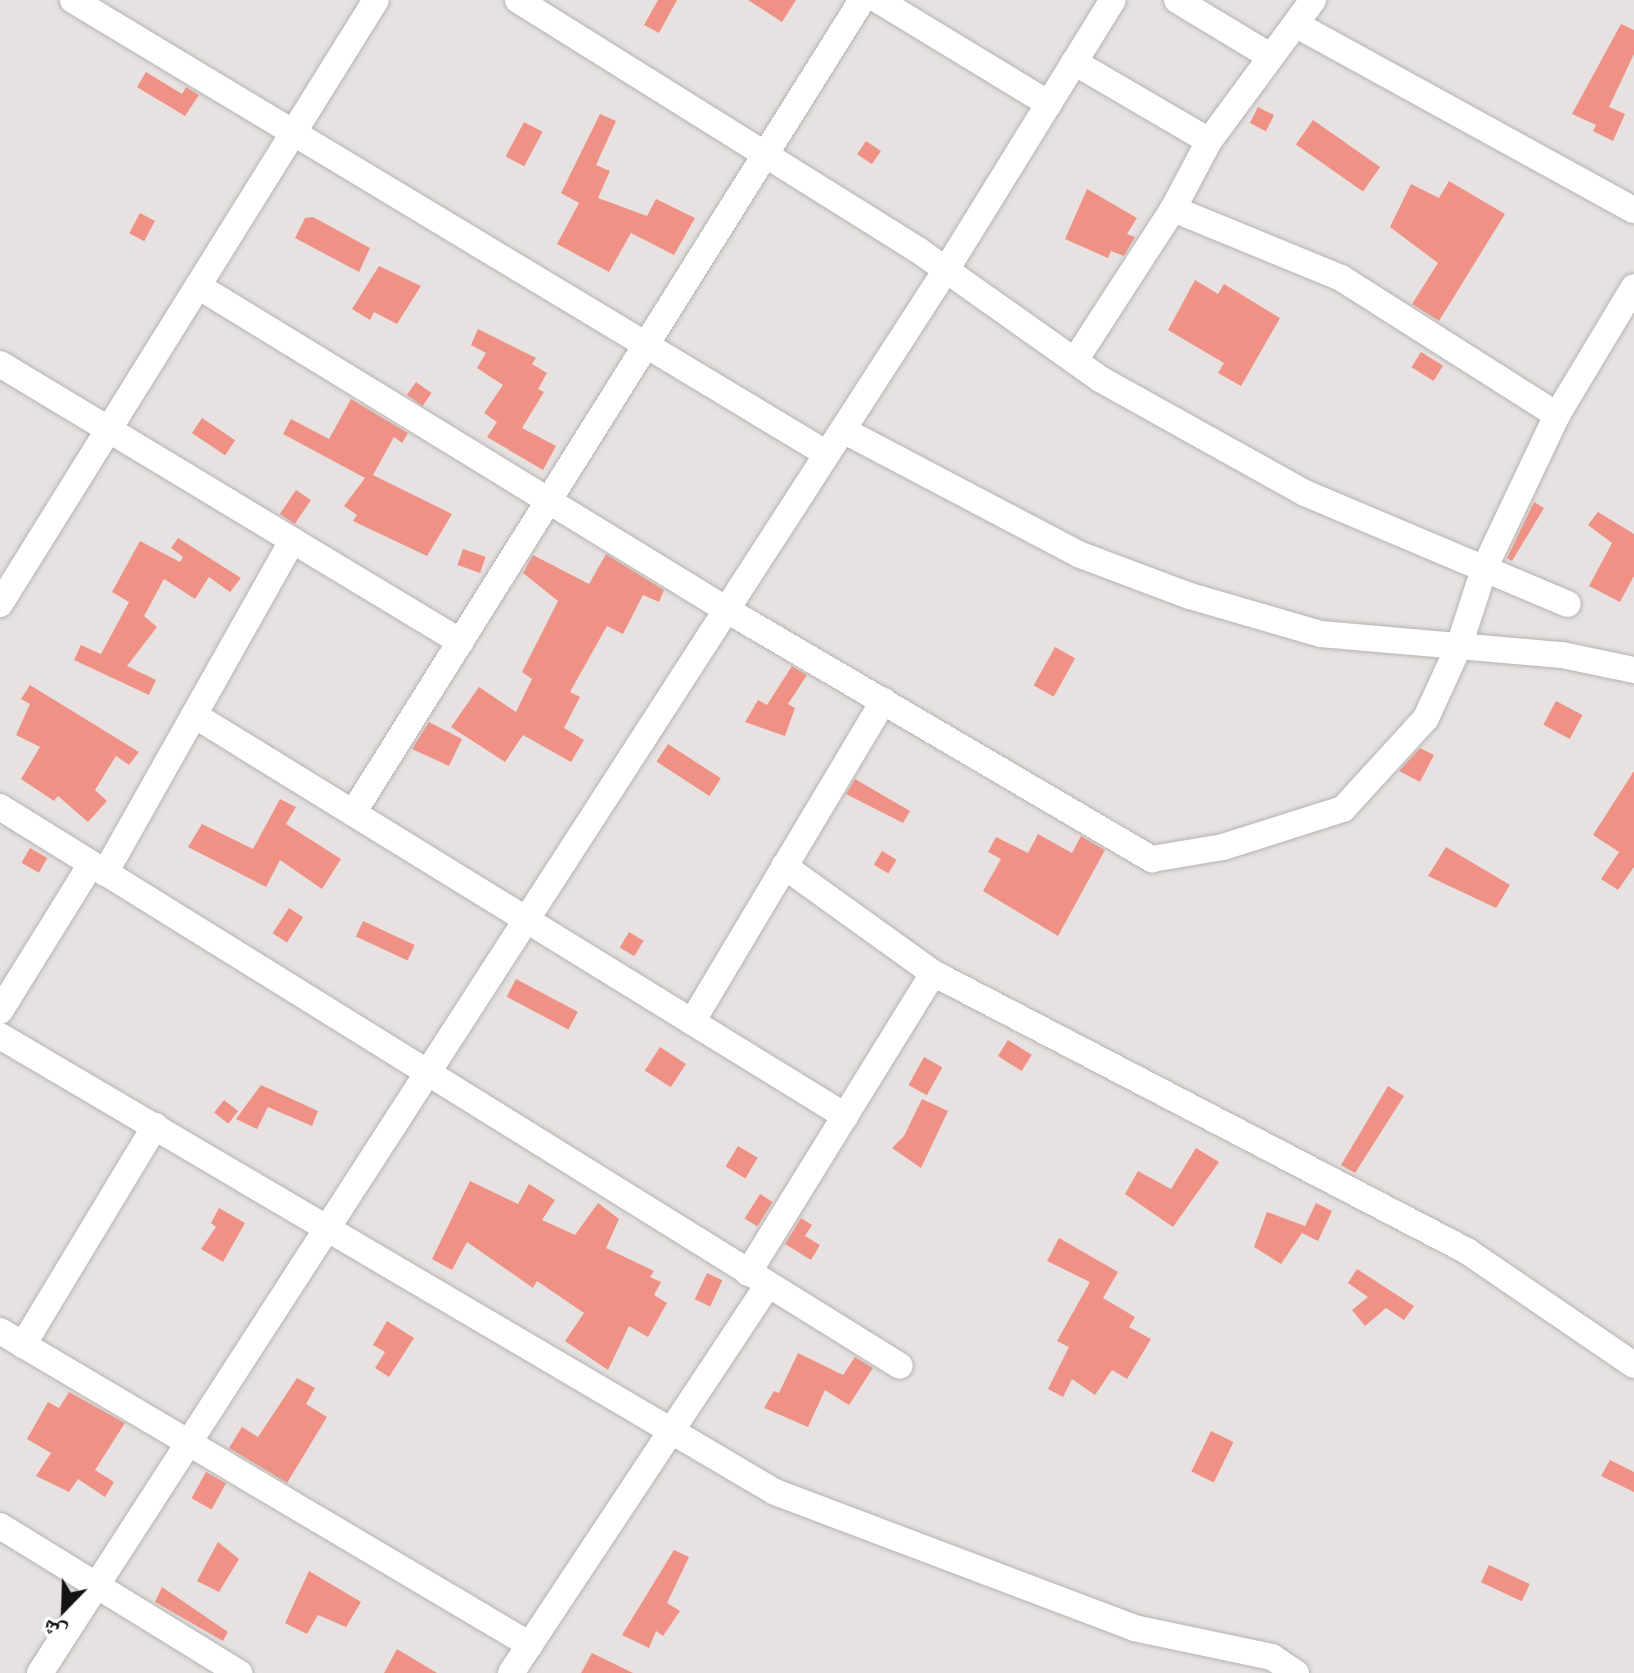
<!DOCTYPE html>
<meta charset="utf-8">
<style>
body{margin:0}
#map{position:relative;width:1634px;height:1673px;overflow:hidden;background:#e7e2e1;font-family:"Titillium Web","Noto Naskh Arabic",sans-serif}
div>[style]{position:absolute}
[style*='--x']{left:calc(var(--x)*1px);top:calc(var(--y)*1px);width:calc(var(--w)*1px);rotate:calc(var(--a)*1deg)}
.building>*{inset:0;background:#ef9285;transform-origin:0 0}
.roads{filter:drop-shadow(0 0 2px #b7b2b1) drop-shadow(0 0 2px #b7b2b1)}
.minor>*{height:26px;margin:-13px;padding:0 13px;transform-origin:13px;border-radius:13px;background:#fff}
span{translate:-50% -50%;white-space:nowrap;text-align:center;line-height:1.15;-webkit-text-stroke:8px #fff;paint-order:stroke}
.north{position:absolute;left:24px;top:1569px;width:80px;height:80px;-webkit-text-stroke:6px #fff;paint-order:stroke;rotate:203deg;font-size:22px;font-weight:700;line-height:32px;text-align:center;color:#131111}
.north::after{content:'';display:block;margin:auto;width:28px;height:36px;background:#131111;clip-path:polygon(50% 0,100% 100%,50% 72%,0 100%)}
</style>
<div id="map">
<div class="building">
<div style="clip-path:polygon(658px 0,677px 0,659px 33px,644px 25px)"></div>
<div style="clip-path:polygon(748px 0,796px 0,782px 22px)"></div>
<div style="clip-path:polygon(1621px 24px,1634px 30px,1634px 54px,1609px 107px,1625px 114px,1613px 141px,1593px 131px,1596px 125px,1572px 114px)"></div>
<div style="clip-path:polygon(146px 72px,182px 94px,186px 87px,199px 95px,185px 116px,137px 87px)"></div>
<div style="left:1258px;top:107px;width:18px;height:18px;rotate:27deg"></div>
<div style="clip-path:polygon(600px 114px,616px 121px,596px 165px,610px 171px,598px 198px,647px 216px,656px 199px,695px 218px,674px 255px,631px 233px,609px 272px,557px 244px,579px 203px,561px 193px)"></div>
<div style="left:1313px;top:120px;width:82px;height:30px;rotate:35deg"></div>
<div style="left:524px;top:122px;width:21px;height:39px;rotate:28deg"></div>
<div style="left:866px;top:141px;width:18px;height:16px;rotate:34deg"></div>
<div style="clip-path:polygon(1449px 181px,1505px 214px,1439px 321px,1412px 304px,1438px 263px,1390px 227px,1411px 184px,1439px 198px)"></div>
<div style="clip-path:polygon(1087px 189px,1137px 218px,1127px 234px,1135px 237px,1124px 256px,1111px 251px,1108px 258px,1065px 239px)"></div>
<div style="left:140px;top:213px;width:17px;height:23px;rotate:28deg"></div>
<div style="clip-path:polygon(313px 217px,370px 248px,359px 272px,295px 238px,305px 218px)"></div>
<div style="clip-path:polygon(379px 266px,421px 286px,397px 324px,374px 312px,370px 320px,352px 309px)"></div>
<div style="clip-path:polygon(1195px 280px,1218px 294px,1224px 284px,1280px 318px,1241px 386px,1218px 373px,1224px 363px,1168px 330px)"></div>
<div style="clip-path:polygon(478px 329px,536px 358px,532px 364px,547px 373px,538px 389px,544px 392px,522px 428px,556px 446px,543px 470px,487px 437px,497px 422px,484px 413px,503px 385px,477px 368px,486px 353px,471px 345px)"></div>
<div style="left:1421px;top:352px;width:26px;height:18px;rotate:32deg"></div>
<div style="left:416px;top:382px;width:19px;height:16px;rotate:35deg"></div>
<div style="clip-path:polygon(351px 399px,408px 433px,402px 443px,394px 437px,373px 475px,452px 514px,427px 556px,353px 521px,357px 515px,344px 506px,365px 478px,283px 434px,291px 419px,329px 439px)"></div>
<div style="left:202px;top:418px;width:40px;height:18px;rotate:34deg"></div>
<div style="left:296px;top:490px;width:18px;height:29px;rotate:34deg"></div>
<div style="clip-path:polygon(1534px 502px,1544px 508px,1512px 561px,1507px 558px)"></div>
<div style="clip-path:polygon(1598px 512px,1634px 534px,1634px 576px,1620px 602px,1589px 586px,1612px 543px,1588px 525px)"></div>
<div style="clip-path:polygon(178px 538px,241px 578px,230px 592px,209px 577px,195px 599px,164px 579px,144px 616px,157px 627px,127px 666px,156px 680px,149px 695px,74px 660px,81px 645px,101px 654px,129px 602px,112px 592px,140px 541px,180px 562px,183px 557px,171px 548px)"></div>
<div style="left:463px;top:549px;width:24px;height:17px;rotate:19deg"></div>
<div style="clip-path:polygon(606px 554px,664px 590px,659px 602px,643px 595px,623px 634px,607px 626px,570px 692px,580px 697px,564px 728px,584px 740px,571px 762px,523px 735px,505px 762px,451px 727px,479px 687px,516px 712px,532px 679px,522px 672px,558px 601px,523px 573px,533px 555px,589px 584px)"></div>
<div style="left:1055px;top:647px;width:23px;height:44px;rotate:29deg"></div>
<div style="clip-path:polygon(792px 666px,807px 675px,788px 704px,795px 708px,785px 736px,745px 722px,758px 700px,767px 705px)"></div>
<div style="clip-path:polygon(30px 685px,139px 752px,129px 765px,116px 756px,95px 790px,107px 801px,88px 822px,58px 796px,54px 801px,21px 779px,40px 747px,16px 735px,30px 704px,21px 699px)"></div>
<div style="left:1556px;top:701px;width:30px;height:27px;rotate:28deg"></div>
<div style="clip-path:polygon(429px 722px,462px 739px,449px 766px,412px 749px)"></div>
<div style="left:668px;top:744px;width:63px;height:21px;rotate:33deg"></div>
<div style="clip-path:polygon(1420px 748px,1434px 755px,1420px 782px,1399px 771px)"></div>
<div style="clip-path:polygon(1634px 771px,1634px 867px,1618px 890px,1601px 879px,1619px 852px,1593px 835px)"></div>
<div style="clip-path:polygon(855px 779px,910px 811px,903px 823px,846px 794px)"></div>
<div style="clip-path:polygon(280px 799px,296px 807px,286px 824px,341px 859px,322px 889px,280px 860px,266px 887px,188px 847px,202px 824px,253px 849px)"></div>
<div style="clip-path:polygon(1038px 834px,1072px 853px,1081px 836px,1105px 850px,1058px 936px,983px 891px,1001px 859px,988px 852px,996px 837px,1028px 853px)"></div>
<div style="clip-path:polygon(1446px 847px,1510px 885px,1496px 908px,1428px 876px)"></div>
<div style="left:30px;top:848px;width:20px;height:17px;rotate:30deg"></div>
<div style="left:882px;top:851px;width:17px;height:16px;rotate:31deg"></div>
<div style="left:289px;top:908px;width:17px;height:30px;rotate:33deg"></div>
<div style="left:363px;top:921px;width:57px;height:17px;rotate:25deg"></div>
<div style="left:629px;top:932px;width:17px;height:18px;rotate:31deg"></div>
<div style="left:516px;top:979px;width:70px;height:20px;rotate:28deg"></div>
<div style="left:1008px;top:1040px;width:28px;height:19px;rotate:32deg"></div>
<div style="left:660px;top:1047px;width:31px;height:28px;rotate:33deg"></div>
<div style="left:924px;top:1057px;width:21px;height:32px;rotate:29deg"></div>
<div style="clip-path:polygon(261px 1085px,318px 1111px,312px 1126px,268px 1107px,257px 1129px,236px 1119px)"></div>
<div style="clip-path:polygon(1388px 1086px,1404px 1096px,1355px 1173px,1341px 1165px)"></div>
<div style="clip-path:polygon(922px 1099px,948px 1111px,921px 1168px,892px 1148px,904px 1136px)"></div>
<div style="left:224px;top:1100px;width:18px;height:16px;rotate:38deg"></div>
<div style="left:738px;top:1146px;width:23px;height:24px;rotate:31deg"></div>
<div style="clip-path:polygon(1196px 1148px,1219px 1162px,1173px 1227px,1125px 1194px,1138px 1171px,1171px 1189px)"></div>
<div style="clip-path:polygon(470px 1181px,518px 1204px,529px 1184px,555px 1200px,542px 1220px,575px 1235px,598px 1203px,619px 1219px,606px 1248px,654px 1271px,650px 1277px,661px 1282px,654px 1295px,667px 1303px,648px 1337px,629px 1326px,608px 1370px,565px 1341px,584px 1313px,537px 1281px,533px 1288px,467px 1242px,452px 1270px,432px 1259px)"></div>
<div style="left:760px;top:1194px;width:15px;height:29px;rotate:32deg"></div>
<div style="clip-path:polygon(1316px 1203px,1332px 1211px,1318px 1241px,1302px 1233px,1281px 1264px,1254px 1247px,1267px 1212px,1305px 1226px)"></div>
<div style="clip-path:polygon(219px 1208px,245px 1223px,223px 1262px,201px 1249px,216px 1227px,211px 1223px)"></div>
<div style="clip-path:polygon(801px 1218px,812px 1225px,805px 1236px,820px 1245px,811px 1260px,785px 1244px)"></div>
<div style="clip-path:polygon(1059px 1238px,1118px 1272px,1103px 1298px,1135px 1317px,1129px 1327px,1151px 1339px,1127px 1379px,1112px 1370px,1095px 1395px,1072px 1379px,1063px 1397px,1048px 1389px,1069px 1347px,1057px 1341px,1090px 1282px,1047px 1261px)"></div>
<div style="clip-path:polygon(1357px 1269px,1414px 1306px,1404px 1320px,1386px 1308px,1365px 1326px,1352px 1310px,1368px 1297px,1348px 1283px)"></div>
<div style="left:707px;top:1273px;width:17px;height:29px;rotate:25deg"></div>
<div style="clip-path:polygon(387px 1321px,414px 1338px,389px 1377px,375px 1368px,385px 1352px,373px 1345px)"></div>
<div style="clip-path:polygon(798px 1353px,843px 1375px,855px 1357px,873px 1368px,849px 1405px,825px 1390px,808px 1427px,764px 1408px,774px 1391px,779px 1393px)"></div>
<div style="clip-path:polygon(297px 1378px,315px 1388px,306px 1404px,327px 1417px,287px 1483px,229px 1448px,242px 1427px,258px 1437px)"></div>
<div style="clip-path:polygon(69px 1392px,125px 1423px,95px 1470px,114px 1482px,105px 1497px,78px 1479px,69px 1492px,36px 1476px,51px 1453px,27px 1439px,48px 1402px,59px 1408px)"></div>
<div style="left:1211px;top:1431px;width:25px;height:45px;rotate:26deg"></div>
<div style="clip-path:polygon(1610px 1460px,1634px 1472px,1634px 1492px,1601px 1476px)"></div>
<div style="left:206px;top:1472px;width:23px;height:30px;rotate:29deg"></div>
<div style="clip-path:polygon(218px 1542px,239px 1559px,219px 1592px,197px 1581px)"></div>
<div style="clip-path:polygon(674px 1550px,689px 1557px,667px 1603px,680px 1611px,663px 1636px,656px 1631px,649px 1648px,622px 1635px)"></div>
<div style="left:1489px;top:1565px;width:45px;height:19px;rotate:25deg"></div>
<div style="clip-path:polygon(309px 1571px,361px 1602px,346px 1627px,318px 1615px,307px 1634px,285px 1623px)"></div>
<div style="clip-path:polygon(162px 1587px,228px 1632px,223px 1641px,155px 1602px)"></div>
<div style="clip-path:polygon(397px 1649px,437px 1673px,384px 1673px)"></div>
<div style="clip-path:polygon(592px 1653px,633px 1673px,581px 1673px)"></div>
</div>
<div class="roads">
<div class="minor">
<div style="--x:73;--y:0;--w:880;--a:31.05"></div>
<div style="--x:518;--y:0;--w:472;--a:32"></div>
<div style="--x:918;--y:250;--w:223;--a:35.3"></div>
<div style="--x:1100;--y:379;--w:235;--a:29.1"></div>
<div style="--x:1305;--y:493;--w:285;--a:22.9"></div>
<div style="--x:878;--y:0;--w:200;--a:31.3"></div>
<div style="--x:1177;--y:0;--w:106;--a:31.1"></div>
<div style="--x:1297;--y:25;--w:384;--a:28.8"></div>
<div style="--x:1074;--y:62;--w:156;--a:30.3"></div>
<div style="--x:1173;--y:209;--w:182;--a:22.3"></div>
<div style="--x:1341;--y:278;--w:256;--a:32.4"></div>
<div style="--x:198;--y:286;--w:620;--a:31.49"></div>
<div style="--x:727;--y:610;--w:493;--a:30.4"></div>
<div style="--x:1152;--y:859;--w:72;--a:-9.6"></div>
<div style="--x:1223;--y:847;--w:126;--a:-17.6"></div>
<div style="--x:1343;--y:809;--w:123;--a:-47.6"></div>
<div style="--x:1426;--y:718;--w:79;--a:-65.4"></div>
<div style="--x:1459;--y:646;--w:81;--a:-72"></div>
<div style="--x:1484;--y:569;--w:170;--a:-64.6"></div>
<div style="--x:1557;--y:415;--w:149;--a:-59"></div>
<div style="--x:1076;--y:359;--w:179;--a:-57.1"></div>
<div style="--x:1173;--y:209;--w:77;--a:-62.1"></div>
<div style="--x:1209;--y:141;--w:175;--a:-53.6"></div>
<div style="--x:0;--y:364;--w:538;--a:31.09"></div>
<div style="--x:843;--y:430;--w:266;--a:27.8"></div>
<div style="--x:1078;--y:554;--w:120;--a:20.6"></div>
<div style="--x:1190;--y:596;--w:136;--a:16.2"></div>
<div style="--x:1321;--y:634;--w:242;--a:5"></div>
<div style="--x:1562;--y:655;--w:74;--a:11.8"></div>
<div style="--x:0;--y:604;--w:711;--a:-58.1"></div>
<div style="--x:194;--y:715;--w:765;--a:31.63"></div>
<div style="--x:0;--y:807;--w:1059;--a:31.84"></div>
<div style="--x:353;--y:813;--w:959;--a:-57.95"></div>
<div style="--x:784;--y:866;--w:183;--a:35.7"></div>
<div style="--x:933;--y:973;--w:602;--a:27.5"></div>
<div style="--x:1467;--y:1251;--w:202;--a:34.3"></div>
<div style="--x:105;--y:873;--w:382;--a:-60.6"></div>
<div style="--x:0;--y:1011;--w:173;--a:-58.2"></div>
<div style="--x:692;--y:1022;--w:374;--a:-59.2"></div>
<div style="--x:0;--y:1036;--w:899;--a:30.47"></div>
<div style="--x:775;--y:1492;--w:384;--a:20.7"></div>
<div style="--x:1134;--y:1628;--w:141;--a:11.9"></div>
<div style="--x:1272;--y:1657;--w:29;--a:34"></div>
<div style="--x:748;--y:1273;--w:352;--a:-58.3"></div>
<div style="--x:0;--y:1331;--w:616;--a:30.64"></div>
<div style="--x:23;--y:1345;--w:256;--a:-58.9"></div>
<div style="--x:0;--y:1526;--w:281;--a:31.6"></div>
<div style="--x:40;--y:1673;--w:1670;--a:-57.15"></div>
<div style="--x:946;--y:270;--w:317;--a:-58.3"></div>
<div style="--x:511;--y:1673;--w:465;--a:-56.5"></div>
</div>
</div>
<div class="north">ش</div>
</div>
